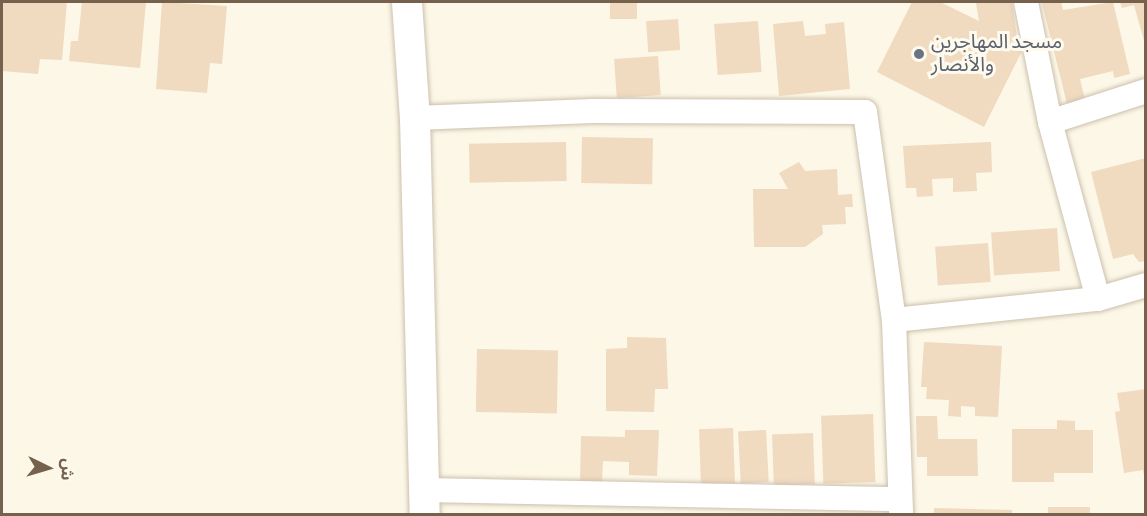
<!DOCTYPE html>
<meta charset="utf-8">
<style>
body{margin:0}
#map{position:relative;width:1147px;height:516px;overflow:hidden;background:#fcf7e7;font-family:"Sofia Sans Condensed","Noto Sans Arabic",sans-serif}
div>[style]{position:absolute}
[style*='--x']{left:calc(var(--x)*1px);top:calc(var(--y)*1px);width:calc(var(--w)*1px);rotate:calc(var(--a)*1deg)}
.building>*{inset:0;background:#f0dac0;transform-origin:0 0}
.roads{filter:drop-shadow(0 0 2px #cdc0ae) drop-shadow(0 0 2px #cdc0ae)}
.minor>*{height:24px;margin:-12px;padding:0 12px;transform-origin:12px;border-radius:12px;background:#fff}
.tertiary>*{height:30px;margin:-15px;padding:0 15px;transform-origin:15px;border-radius:15px;background:#fff}
.dots>*{width:16px;height:16px;translate:-50% -50%;box-sizing:border-box;border:3px solid #fefaee;border-radius:50%}
span{translate:-50% -50%;white-space:nowrap;text-align:center;line-height:1.15;-webkit-text-stroke:6px #fefaee;paint-order:stroke}
.worship-label{font-size:20px;color:#5b616d}
.left{translate:0 -50%;text-align:left}
.frame{position:absolute;inset:0;border:3px solid #75614c;pointer-events:none}
.north{position:absolute;left:18px;top:438px;width:60px;height:60px;-webkit-text-stroke:4px #fefaee;paint-order:stroke;rotate:95deg;font-size:16px;font-weight:700;line-height:24px;text-align:center;color:#75614c}
.north::after{content:'';display:block;margin:auto;width:21px;height:27px;background:#75614c;clip-path:polygon(50% 0,100% 100%,50% 72%,0 100%)}
</style>
<div id="map">
<div class="building">
<div style="clip-path:polygon(2px 2px,67px 2px,62px 60px,40px 59px,38px 74px,2px 71px)"></div>
<div style="clip-path:polygon(82px 2px,146px 2px,140px 68px,69px 61px,71px 41px,78px 41px)"></div>
<div style="clip-path:polygon(162px 2px,227px 6px,222px 64px,210px 63px,207px 93px,156px 89px)"></div>
<div style="left:610px;top:2px;width:27px;height:17px"></div>
<div style="clip-path:polygon(912px 2px,940px 2px,979px 21px,976px 3px,1012px 2px,1017px 38px,1013px 39px,1025px 45px,984px 127px,877px 72px)"></div>
<div style="clip-path:polygon(1047px 2px,1061px 2px,1063px 10px,1113px 2px,1130px 74px,1114px 78px,1113px 71px,1080px 79px,1085px 100px,1067px 104px,1042px 3px)"></div>
<div style="clip-path:polygon(1120px 2px,1146px 2px,1146px 48px,1134px 5px,1122px 8px)"></div>
<div style="left:678px;top:19px;width:31px;height:32px;rotate:86deg"></div>
<div style="left:758px;top:21px;width:51px;height:44px;rotate:86deg"></div>
<div style="clip-path:polygon(803px 21px,805px 36px,826px 34px,825px 24px,844px 22px,850px 89px,779px 96px,773px 24px)"></div>
<div style="left:658px;top:56px;width:39px;height:44px;rotate:86deg"></div>
<div style="left:582px;top:137px;width:71px;height:46px;rotate:1deg"></div>
<div style="left:566px;top:142px;width:39px;height:97px;rotate:89deg"></div>
<div style="clip-path:polygon(991px 142px,992px 172px,976px 173px,977px 191px,953px 192px,953px 178px,932px 179px,933px 196px,917px 197px,916px 188px,906px 188px,903px 146px)"></div>
<div style="clip-path:polygon(1146px 158px,1146px 261px,1139px 262px,1133px 254px,1113px 259px,1091px 172px)"></div>
<div style="clip-path:polygon(799px 162px,805px 171px,837px 169px,838px 195px,852px 194px,853px 207px,845px 207px,846px 224px,822px 225px,823px 234px,805px 247px,754px 247px,753px 189px,788px 189px,779px 173px)"></div>
<div style="left:1057px;top:228px;width:43px;height:66px;rotate:86deg"></div>
<div style="left:988px;top:243px;width:39px;height:53px;rotate:86deg"></div>
<div style="clip-path:polygon(627px 337px,666px 338px,668px 389px,655px 389px,654px 412px,606px 411px,606px 349px,627px 348px)"></div>
<div style="clip-path:polygon(924px 342px,1002px 346px,998px 417px,975px 416px,975px 407px,961px 406px,961px 417px,948px 416px,949px 400px,926px 399px,927px 387px,921px 387px)"></div>
<div style="left:477px;top:349px;width:81px;height:63px;rotate:1deg"></div>
<div style="clip-path:polygon(1146px 389px,1146px 476px,1144px 476px,1143px 470px,1124px 473px,1115px 412px,1120px 411px,1117px 393px)"></div>
<div style="left:873px;top:414px;width:68px;height:52px;rotate:88deg"></div>
<div style="clip-path:polygon(916px 416px,937px 416px,938px 439px,977px 439px,978px 476px,927px 476px,927px 457px,917px 457px)"></div>
<div style="clip-path:polygon(1057px 420px,1075px 421px,1075px 430px,1093px 430px,1093px 473px,1054px 473px,1054px 482px,1012px 482px,1012px 429px,1057px 429px)"></div>
<div style="left:733px;top:428px;width:55px;height:34px;rotate:88deg"></div>
<div style="clip-path:polygon(625px 430px,659px 430px,657px 476px,629px 475px,629px 462px,603px 461px,602px 483px,580px 483px,581px 436px,625px 437px)"></div>
<div style="left:766px;top:430px;width:52px;height:28px;rotate:87deg"></div>
<div style="left:813px;top:433px;width:51px;height:41px;rotate:88deg"></div>
<div style="left:1048px;top:507px;width:42px;height:7px"></div>
<div style="clip-path:polygon(934px 508px,1012px 510px,1012px 514px,934px 514px)"></div>
</div>
<div class="roads">
<div class="minor">
<div style="--x:1026;--y:2;--w:122;--a:78.7"></div>
<div style="--x:1050;--y:122;--w:183;--a:74.8"></div>
<div style="--x:415;--y:118;--w:177;--a:-2.3"></div>
<div style="--x:592;--y:111;--w:273;--a:0.2"></div>
<div style="--x:865;--y:112;--w:210;--a:82.1"></div>
<div style="--x:894;--y:320;--w:194;--a:87.9"></div>
<div style="--x:1050;--y:122;--w:101;--a:-17.9"></div>
<div style="--x:894;--y:320;--w:205;--a:-5.9"></div>
<div style="--x:1098;--y:299;--w:50;--a:-16.3"></div>
<div style="--x:423;--y:490;--w:477;--a:1.1"></div>
</div>
<div class="tertiary">
<div style="--x:407;--y:2;--w:116;--a:86.1"></div>
<div style="--x:415;--y:118;--w:396;--a:88.6"></div>
</div>
</div>
<div class="dots">
<div style="left:919px;top:54px;background:#6b7280"></div>
</div>
<div class="worship-label">
<span class="left" style="left:931px;top:54px">مسجد المهاجرين<br>والأنصار</span>
</div>
<div class="frame"></div>
<div class="north">ش</div>
</div>
